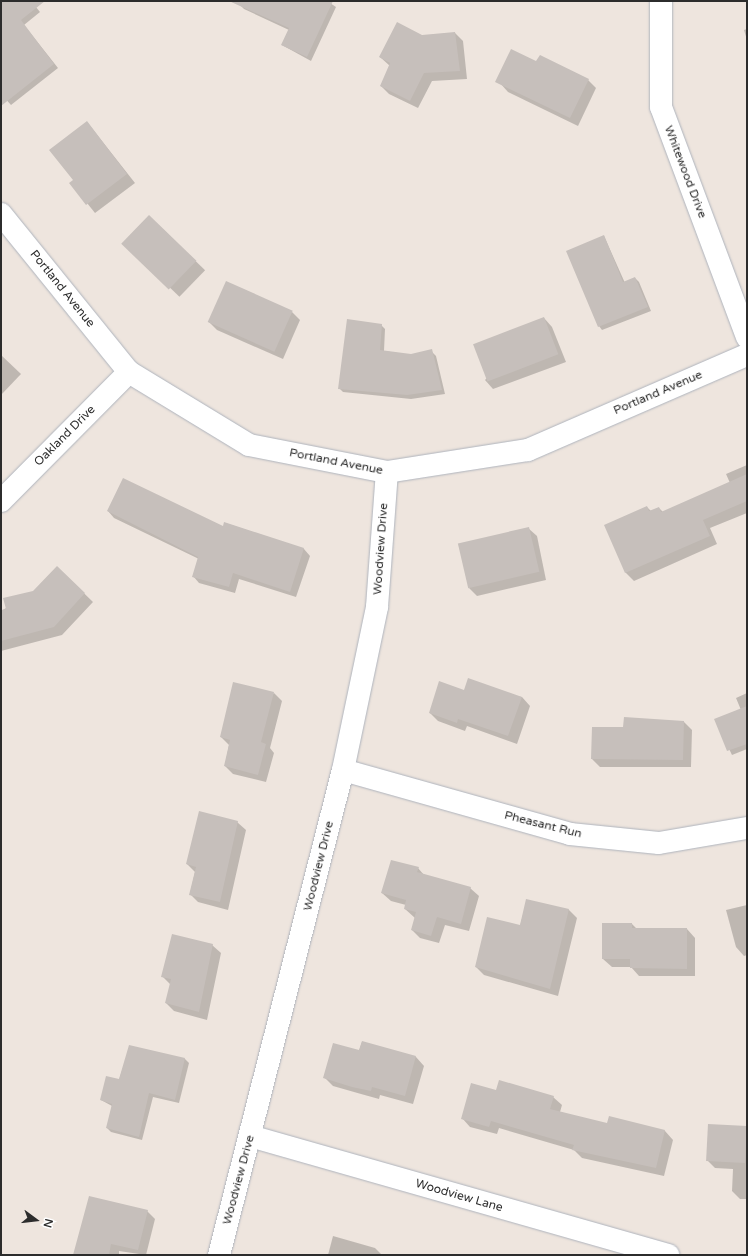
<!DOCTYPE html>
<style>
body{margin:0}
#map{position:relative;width:748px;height:1256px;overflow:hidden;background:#eee5de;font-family:"Varela Round",sans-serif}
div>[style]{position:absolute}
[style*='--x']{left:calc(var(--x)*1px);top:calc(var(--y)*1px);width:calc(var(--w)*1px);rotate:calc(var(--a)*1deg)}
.shadow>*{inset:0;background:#0003;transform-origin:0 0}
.building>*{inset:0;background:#c6bfbb;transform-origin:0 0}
.roads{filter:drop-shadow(0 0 1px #aeb3bc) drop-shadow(0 0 1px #aeb3bc)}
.minor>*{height:22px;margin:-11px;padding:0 11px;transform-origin:11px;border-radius:11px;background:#fff}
span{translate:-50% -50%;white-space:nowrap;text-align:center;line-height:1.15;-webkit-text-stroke:4px #fff;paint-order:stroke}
.street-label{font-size:12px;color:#2c2c2c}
.frame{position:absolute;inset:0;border:2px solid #2c2c2c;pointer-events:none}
.north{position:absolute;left:16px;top:1200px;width:40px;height:40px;-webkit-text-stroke:3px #fff;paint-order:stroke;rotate:105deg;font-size:11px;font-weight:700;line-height:16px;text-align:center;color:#2c2c2c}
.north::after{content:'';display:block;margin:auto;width:14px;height:18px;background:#2c2c2c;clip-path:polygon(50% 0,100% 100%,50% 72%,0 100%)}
</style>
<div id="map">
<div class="shadow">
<div style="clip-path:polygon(1px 1px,31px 1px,40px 12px,24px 25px,58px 68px,11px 105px,1px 94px)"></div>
<div style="clip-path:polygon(242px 1px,327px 1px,336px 7px,311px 61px,282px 45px,289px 30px,244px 9px,240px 5px)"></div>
<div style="clip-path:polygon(747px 29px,747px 40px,744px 30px)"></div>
<div style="clip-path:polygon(455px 33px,463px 41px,467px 79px,432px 81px,418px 108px,389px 94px,381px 86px,390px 66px,380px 57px,421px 36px)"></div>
<div style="clip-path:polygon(588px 80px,596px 88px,578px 126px,508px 92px,500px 83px)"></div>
<div style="clip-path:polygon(87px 122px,135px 183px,95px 213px,71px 183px,74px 181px)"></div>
<div style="left:149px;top:216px;width:78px;height:37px;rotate:44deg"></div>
<div style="clip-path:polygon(604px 236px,625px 283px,635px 278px,639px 282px,651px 311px,602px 330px,599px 326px)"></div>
<div style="clip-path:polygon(292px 312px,300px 320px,283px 359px,217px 330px,209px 322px)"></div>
<div style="clip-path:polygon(544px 318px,552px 327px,566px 362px,493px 389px,485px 380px)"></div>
<div style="clip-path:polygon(381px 325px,385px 329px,384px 351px,411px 355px,432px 352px,436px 356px,445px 394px,411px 399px,343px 392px,339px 388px)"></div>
<div style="clip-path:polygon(1px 355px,21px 374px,1px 395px)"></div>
<div style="clip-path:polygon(747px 465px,747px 513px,710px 528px,717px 544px,634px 581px,626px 573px,606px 525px,647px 507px,651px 511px,659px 508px,663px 512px,730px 483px,726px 474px)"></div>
<div style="clip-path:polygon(108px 511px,223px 528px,225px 523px,304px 549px,310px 556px,296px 597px,239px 579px,235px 593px,199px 583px,193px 576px,199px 559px,114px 518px)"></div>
<div style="clip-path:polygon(528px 528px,537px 536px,546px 580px,477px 596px,469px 588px)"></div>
<div style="clip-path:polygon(57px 567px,93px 602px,62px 635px,1px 651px,1px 611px,33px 592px)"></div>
<div style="clip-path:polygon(464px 691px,522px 697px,530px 706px,517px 744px,467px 726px,465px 731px,438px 721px,430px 713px)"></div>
<div style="clip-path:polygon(274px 693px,282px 701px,270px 748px,274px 753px,266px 782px,233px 774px,225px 766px,229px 745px,221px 737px)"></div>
<div style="clip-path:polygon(747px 693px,747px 749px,732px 755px,715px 720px,741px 710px,736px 698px)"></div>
<div style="clip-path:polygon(625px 718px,684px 722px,692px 730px,691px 767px,600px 767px,592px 759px,624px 728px)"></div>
<div style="clip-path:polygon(237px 822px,246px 830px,228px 910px,198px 902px,190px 894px,195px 872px,187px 864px)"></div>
<div style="clip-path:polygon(418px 868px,424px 875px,470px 888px,479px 896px,469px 931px,445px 925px,439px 943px,420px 938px,412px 930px,415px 918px,405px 909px,406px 905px,391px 901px,382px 893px)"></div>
<div style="clip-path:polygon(527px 900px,569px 910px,577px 918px,558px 996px,484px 975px,476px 967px,520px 926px)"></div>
<div style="clip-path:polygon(747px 905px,747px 955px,744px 956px,736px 947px,726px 910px)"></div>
<div style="clip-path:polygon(632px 924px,637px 929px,687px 929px,695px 938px,695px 976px,639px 976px,631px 967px,612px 967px,603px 959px)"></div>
<div style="clip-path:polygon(212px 945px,221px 953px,207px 1020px,174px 1011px,166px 1003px,171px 985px,162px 976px)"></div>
<div style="clip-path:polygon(362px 1042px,416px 1057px,424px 1066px,413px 1104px,380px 1095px,379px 1099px,361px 1094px,333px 1086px,325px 1078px,359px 1051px)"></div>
<div style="clip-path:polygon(130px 1046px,185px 1059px,189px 1063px,179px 1103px,153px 1097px,142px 1140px,111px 1132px,107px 1128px,112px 1106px,101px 1100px,119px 1080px)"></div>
<div style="clip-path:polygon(497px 1091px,553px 1097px,562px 1105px,560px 1112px,608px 1125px,665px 1131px,673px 1140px,664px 1176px,582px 1158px,574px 1150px,499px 1128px,497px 1134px,470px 1127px,462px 1118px)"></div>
<div style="clip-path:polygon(747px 1127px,747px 1199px,740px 1199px,732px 1191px,733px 1169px,715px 1168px,707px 1160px)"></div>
<div style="clip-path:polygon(147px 1211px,155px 1219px,146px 1255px,119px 1251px,119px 1255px,74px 1255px)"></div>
<div style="clip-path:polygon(333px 1236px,375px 1248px,382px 1255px,328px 1255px)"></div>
</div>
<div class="building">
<div style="clip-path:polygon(1px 1px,45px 1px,21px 20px,54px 64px,1px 106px)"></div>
<div style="clip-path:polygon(229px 1px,333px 1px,307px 57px,281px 45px,289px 28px)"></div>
<div style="clip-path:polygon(397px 22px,422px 35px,455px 32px,460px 71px,424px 73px,410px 101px,380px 86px,390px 63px,379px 57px)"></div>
<div style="clip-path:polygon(511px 49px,536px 61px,540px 55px,589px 79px,570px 118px,495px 82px)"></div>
<div style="clip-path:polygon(87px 121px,127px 174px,86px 205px,69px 183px,73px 180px,49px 150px)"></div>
<div style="left:149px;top:215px;width:66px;height:40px;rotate:44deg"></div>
<div style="clip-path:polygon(604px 235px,623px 282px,635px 277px,648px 307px,598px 327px,566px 251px)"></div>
<div style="left:226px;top:281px;width:73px;height:45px;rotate:24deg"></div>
<div style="left:544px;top:317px;width:40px;height:76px;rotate:69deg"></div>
<div style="clip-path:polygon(347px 319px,382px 324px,380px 350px,411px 354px,432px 349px,442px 390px,407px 395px,338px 389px)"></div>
<div style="clip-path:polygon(747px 474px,747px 501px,703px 520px,710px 536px,625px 573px,604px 525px,647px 506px,649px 511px,659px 507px,661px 512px)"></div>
<div style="clip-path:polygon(123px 478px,223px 526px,224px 522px,304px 548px,290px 592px,233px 573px,229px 587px,192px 577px,198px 557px,107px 511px)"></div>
<div style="left:529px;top:527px;width:46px;height:73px;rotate:77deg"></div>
<div style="clip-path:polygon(57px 566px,85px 593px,54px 627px,1px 641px,1px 610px,6px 609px,3px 598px,33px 591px)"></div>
<div style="clip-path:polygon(468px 678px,522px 697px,508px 736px,458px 719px,457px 723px,429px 713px,439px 681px,464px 690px)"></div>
<div style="clip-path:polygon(233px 682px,274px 692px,261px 742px,266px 744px,258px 775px,224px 766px,230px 740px,220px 737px)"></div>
<div style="clip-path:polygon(747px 706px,747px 744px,727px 751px,714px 719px)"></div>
<div style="clip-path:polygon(624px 717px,684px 721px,683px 760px,591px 759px,592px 727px,623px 727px)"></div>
<div style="clip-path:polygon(199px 811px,238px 821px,220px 902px,189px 895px,196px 867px,186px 864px)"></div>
<div style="clip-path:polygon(391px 860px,419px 867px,417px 872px,471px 887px,461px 924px,437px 917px,431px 936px,411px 930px,416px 912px,404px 909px,406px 900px,381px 893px)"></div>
<div style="clip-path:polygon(526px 899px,569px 909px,550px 989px,475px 967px,487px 917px,520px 925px)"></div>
<div style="clip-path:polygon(602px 923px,632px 923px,632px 928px,687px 928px,687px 969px,630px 968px,630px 959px,602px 959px)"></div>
<div style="clip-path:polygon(172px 934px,213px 944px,199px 1012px,165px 1003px,171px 979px,161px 977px)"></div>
<div style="clip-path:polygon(362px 1041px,416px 1056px,405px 1096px,372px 1087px,371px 1091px,352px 1087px,323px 1078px,333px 1043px,359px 1050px)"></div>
<div style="clip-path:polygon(129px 1045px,185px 1058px,175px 1100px,149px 1093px,139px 1137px,106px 1128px,112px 1104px,100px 1100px,106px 1076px,119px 1079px)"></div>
<div style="clip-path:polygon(499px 1080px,554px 1096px,550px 1109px,607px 1123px,609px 1116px,665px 1130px,656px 1168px,572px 1150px,574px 1145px,491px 1121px,489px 1127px,461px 1119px,471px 1083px,496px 1090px)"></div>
<div style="left:708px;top:1124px;width:39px;height:37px;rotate:3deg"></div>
<div style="clip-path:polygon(89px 1196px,148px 1210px,138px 1250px,111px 1244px,109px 1255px,73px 1255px)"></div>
</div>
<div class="roads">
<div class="minor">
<div style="--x:661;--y:1;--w:106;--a:90"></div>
<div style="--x:661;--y:107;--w:246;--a:69.5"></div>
<div style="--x:1;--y:214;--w:203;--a:51"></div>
<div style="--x:129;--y:372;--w:140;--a:31.3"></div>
<div style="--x:249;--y:445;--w:141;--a:11.1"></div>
<div style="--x:387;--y:472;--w:143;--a:-8.9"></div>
<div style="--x:528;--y:450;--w:239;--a:-23.5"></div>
<div style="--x:1;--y:501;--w:182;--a:-45.2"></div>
<div style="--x:343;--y:770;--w:236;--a:15.7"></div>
<div style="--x:570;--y:834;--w:89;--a:5.8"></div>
<div style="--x:659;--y:843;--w:89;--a:-9.7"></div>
<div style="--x:250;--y:1136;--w:435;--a:15.9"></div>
<div style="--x:219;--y:1255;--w:501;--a:-75.66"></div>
<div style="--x:343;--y:770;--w:167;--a:-78.2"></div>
<div style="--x:377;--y:607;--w:135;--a:-85.8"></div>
</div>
</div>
<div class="street-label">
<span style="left:685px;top:172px;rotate:69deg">Whitewood Drive</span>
<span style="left:62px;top:289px;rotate:51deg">Portland Avenue</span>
<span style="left:658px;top:393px;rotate:-23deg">Portland Avenue</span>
<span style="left:65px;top:436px;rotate:-45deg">Oakland Drive</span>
<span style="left:336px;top:462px;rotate:11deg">Portland Avenue</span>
<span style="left:381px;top:549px;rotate:-86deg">Woodview Drive</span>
<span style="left:543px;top:825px;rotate:14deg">Pheasant Run</span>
<span style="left:319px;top:866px;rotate:-76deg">Woodview Drive</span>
<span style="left:239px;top:1180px;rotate:-75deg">Woodview Drive</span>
<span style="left:459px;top:1196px;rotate:16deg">Woodview Lane</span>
</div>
<div class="frame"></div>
<div class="north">N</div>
</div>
